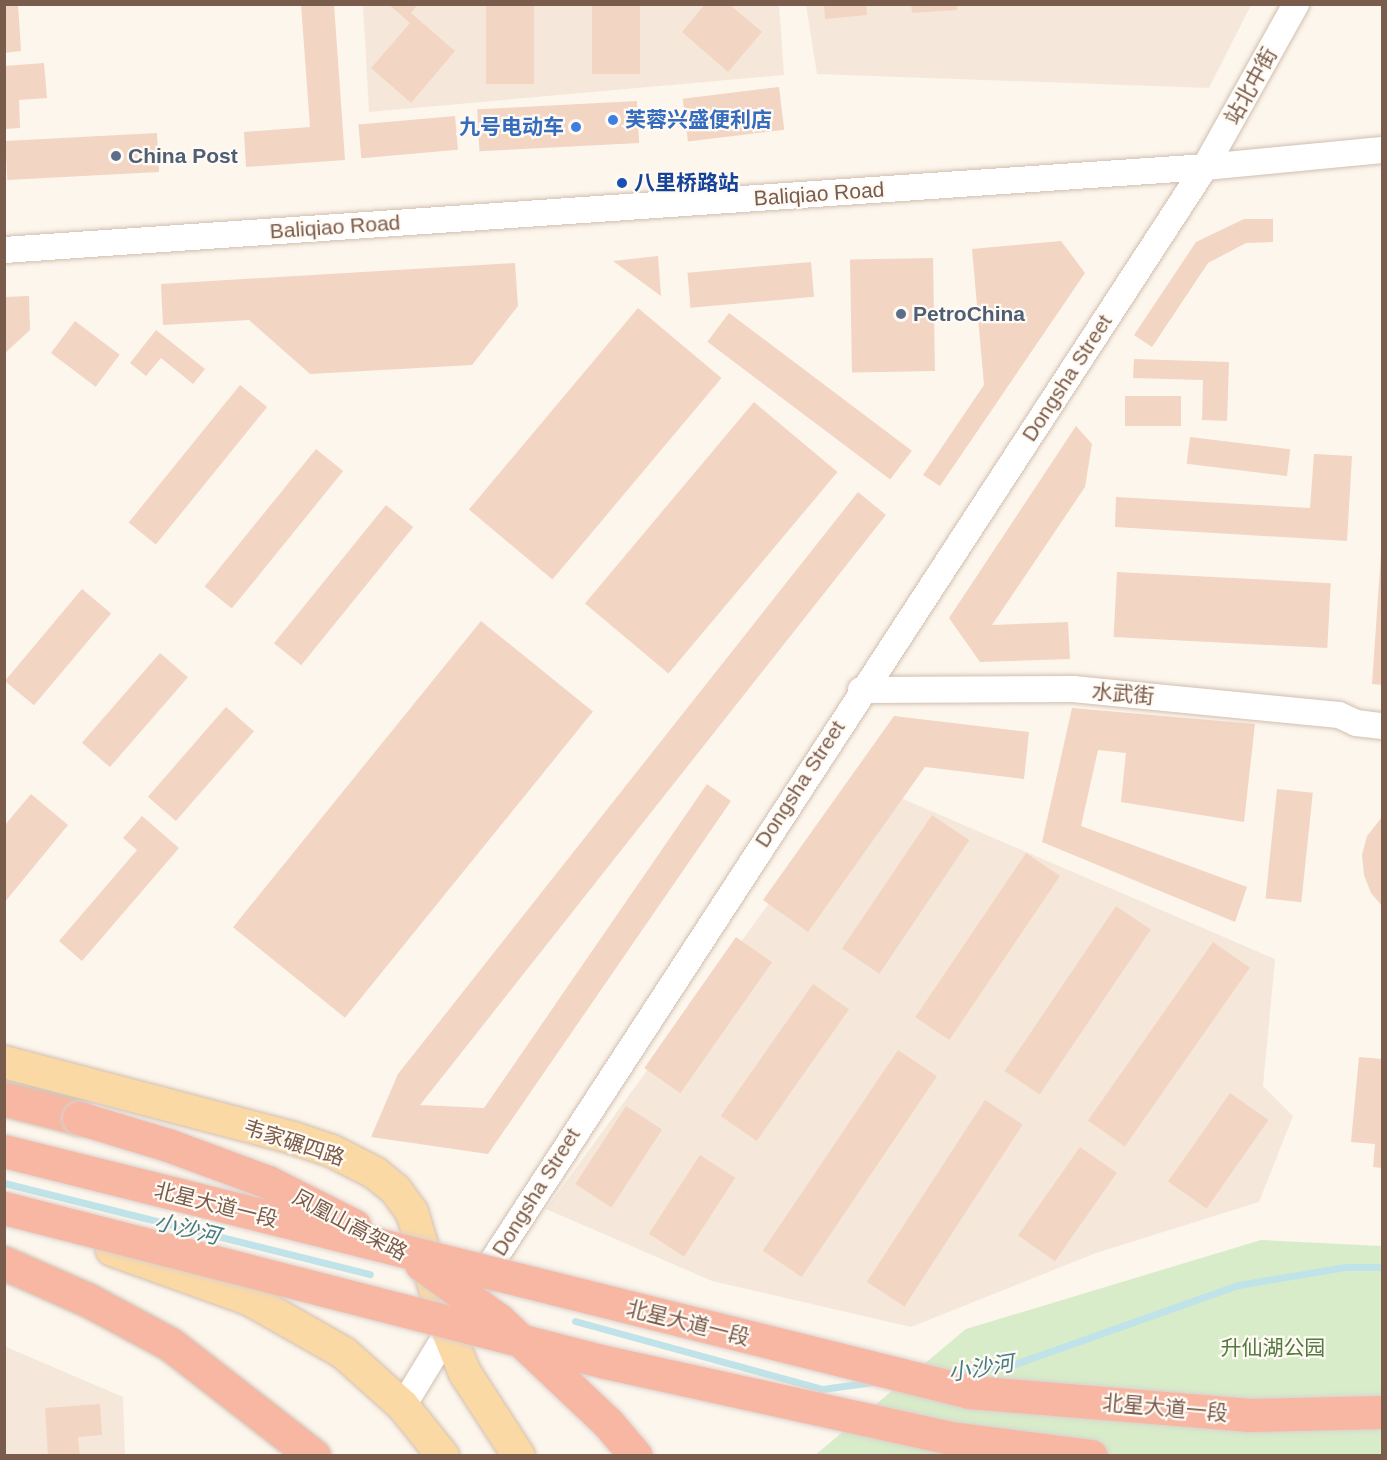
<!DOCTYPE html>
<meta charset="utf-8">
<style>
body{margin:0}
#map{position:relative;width:1387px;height:1460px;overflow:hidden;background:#fdf6ec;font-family:Arial,"Noto Sans SC",sans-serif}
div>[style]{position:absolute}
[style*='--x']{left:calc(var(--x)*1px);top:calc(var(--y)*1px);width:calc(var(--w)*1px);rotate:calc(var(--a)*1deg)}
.residential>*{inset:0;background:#f5e8da}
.green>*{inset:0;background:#d8ecc9}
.stream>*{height:7px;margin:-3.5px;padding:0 3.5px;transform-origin:3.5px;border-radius:3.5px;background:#bfe3e8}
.building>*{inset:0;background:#f3d5c3;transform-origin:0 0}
.roads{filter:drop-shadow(0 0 2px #d1beb0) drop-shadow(0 0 2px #d1beb0)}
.minor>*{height:26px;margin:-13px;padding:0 13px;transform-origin:13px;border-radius:13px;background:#fff}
.major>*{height:32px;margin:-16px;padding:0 16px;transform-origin:16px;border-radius:16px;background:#fbd9a5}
.highway>*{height:33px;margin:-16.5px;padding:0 16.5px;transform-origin:16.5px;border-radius:16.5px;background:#f7b7a3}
.bridges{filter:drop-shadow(0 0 2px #dad1cd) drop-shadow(0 0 2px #dad1cd)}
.highway-bridge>*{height:33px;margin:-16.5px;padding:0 16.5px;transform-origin:16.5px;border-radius:16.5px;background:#f7b7a3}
.dots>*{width:16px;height:16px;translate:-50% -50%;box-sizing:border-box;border:3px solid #fffaf3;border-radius:50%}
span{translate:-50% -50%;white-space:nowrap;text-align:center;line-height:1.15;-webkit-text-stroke:4.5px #fffaf3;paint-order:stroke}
.street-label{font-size:21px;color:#7a5c4d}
.shop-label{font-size:21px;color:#366cbe;font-weight:700}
.left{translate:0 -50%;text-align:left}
.right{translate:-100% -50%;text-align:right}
.service-label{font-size:21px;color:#4e5e75;font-weight:700}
.transit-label{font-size:21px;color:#164399;font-weight:700}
.park-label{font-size:21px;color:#537a41}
.water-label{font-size:22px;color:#437c86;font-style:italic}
.frame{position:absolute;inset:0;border:6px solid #7a5c4d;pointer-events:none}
</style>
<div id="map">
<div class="residential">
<div style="clip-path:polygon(363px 5px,779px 5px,784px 75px,369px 112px)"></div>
<div style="clip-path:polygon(806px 5px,1251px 5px,1209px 88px,817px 74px)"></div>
<div style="clip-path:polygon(859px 780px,1275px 959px,1263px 1086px,1293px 1116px,1259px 1202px,1096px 1253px,911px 1327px,712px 1281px,546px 1209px)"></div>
<div style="clip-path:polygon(4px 1346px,123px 1397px,125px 1455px,5px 1455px)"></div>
</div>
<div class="green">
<div style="clip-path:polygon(1261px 1240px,1382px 1246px,1382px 1455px,814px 1456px,966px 1329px)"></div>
</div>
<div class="stream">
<div style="--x:4;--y:1183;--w:377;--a:14"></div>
<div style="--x:575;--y:1321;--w:256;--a:15.4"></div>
<div style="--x:822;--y:1389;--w:52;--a:-7.7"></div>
<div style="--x:951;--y:1373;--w:65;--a:-8"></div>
<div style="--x:1015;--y:1364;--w:237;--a:-19.5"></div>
<div style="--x:1238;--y:1285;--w:109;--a:-9.5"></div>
<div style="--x:1346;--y:1267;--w:36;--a:0"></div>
</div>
<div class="building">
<div style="clip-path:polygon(4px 4px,18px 4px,21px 51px,4px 53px)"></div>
<div style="clip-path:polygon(301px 4px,334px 4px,345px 160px,246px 167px,244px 132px,310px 127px)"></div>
<div style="clip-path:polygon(388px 4px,418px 4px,411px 13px,455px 51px,411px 103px,371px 68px,410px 23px)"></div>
<div style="left:486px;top:4px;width:48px;height:80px"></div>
<div style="left:592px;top:4px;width:48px;height:70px"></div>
<div style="clip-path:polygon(705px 4px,729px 4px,762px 32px,728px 72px,682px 32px)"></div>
<div style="clip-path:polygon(824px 4px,866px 4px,867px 15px,825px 19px)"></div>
<div style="clip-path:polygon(911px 4px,956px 4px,957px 10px,912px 13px)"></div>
<div style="clip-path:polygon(44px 63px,47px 98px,19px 100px,20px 128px,4px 129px,4px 66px)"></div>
<div style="left:779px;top:87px;width:43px;height:97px;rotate:83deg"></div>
<div style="left:637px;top:101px;width:42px;height:160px;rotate:87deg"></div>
<div style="left:455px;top:116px;width:34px;height:97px;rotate:85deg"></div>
<div style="left:157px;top:133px;width:39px;height:152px;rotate:87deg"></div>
<div style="clip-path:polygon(1244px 219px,1273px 219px,1273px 242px,1246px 243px,1208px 263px,1152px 347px,1134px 335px,1196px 242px)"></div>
<div style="clip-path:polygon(1061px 241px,1085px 273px,940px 486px,923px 475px,984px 385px,972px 249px)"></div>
<div style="clip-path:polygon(658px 256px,661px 296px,613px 261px)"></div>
<div style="left:933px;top:258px;width:113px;height:83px;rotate:89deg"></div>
<div style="left:811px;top:262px;width:35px;height:124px;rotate:85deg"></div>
<div style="clip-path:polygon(515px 263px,518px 306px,472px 365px,310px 374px,249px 320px,163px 325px,161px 284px)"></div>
<div style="clip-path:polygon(29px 296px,30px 330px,4px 354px,4px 297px)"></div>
<div style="left:638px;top:308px;width:109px;height:263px;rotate:40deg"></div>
<div style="left:729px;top:313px;width:229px;height:36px;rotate:37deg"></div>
<div style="left:75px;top:321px;width:56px;height:40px;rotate:37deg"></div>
<div style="clip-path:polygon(156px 330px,205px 369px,193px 384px,161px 358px,146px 376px,130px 363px)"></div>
<div style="clip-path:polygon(1134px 359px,1229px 362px,1227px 421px,1202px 420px,1203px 380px,1133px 378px)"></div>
<div style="left:240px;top:385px;width:35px;height:177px;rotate:39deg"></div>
<div style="left:1125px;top:396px;width:56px;height:30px"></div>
<div style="left:754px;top:402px;width:109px;height:263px;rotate:40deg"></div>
<div style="clip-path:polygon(1076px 426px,1092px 444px,1085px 487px,992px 625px,1068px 622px,1070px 659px,980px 662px,949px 618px)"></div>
<div style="left:1190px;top:437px;width:101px;height:27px;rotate:7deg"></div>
<div style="left:316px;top:449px;width:35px;height:177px;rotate:39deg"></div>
<div style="clip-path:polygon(1314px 454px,1352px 456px,1347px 541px,1115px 527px,1116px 497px,1310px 508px)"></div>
<div style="clip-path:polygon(858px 492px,886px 515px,420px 1105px,484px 1108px,707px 784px,731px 801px,488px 1154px,371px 1137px,398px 1074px)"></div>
<div style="left:386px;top:505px;width:35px;height:178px;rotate:39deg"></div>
<div style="clip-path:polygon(1381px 554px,1382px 554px,1382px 685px,1372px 684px)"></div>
<div style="left:1117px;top:572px;width:214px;height:65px;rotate:3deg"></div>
<div style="left:82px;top:589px;width:38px;height:120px;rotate:40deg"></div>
<div style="left:481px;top:621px;width:144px;height:394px;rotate:39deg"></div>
<div style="left:160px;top:653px;width:37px;height:119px;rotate:41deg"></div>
<div style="left:226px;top:707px;width:37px;height:119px;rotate:41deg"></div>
<div style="clip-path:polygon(1072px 708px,1255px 724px,1244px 822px,1121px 802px,1126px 753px,1098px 750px,1081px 826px,1247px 887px,1235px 922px,1042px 842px)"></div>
<div style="clip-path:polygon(894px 716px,1029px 732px,1024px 779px,925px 767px,808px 932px,763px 900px)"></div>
<div style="left:1277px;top:789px;width:36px;height:110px;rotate:6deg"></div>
<div style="clip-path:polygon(31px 794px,68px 825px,4px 903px,4px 826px)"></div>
<div style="left:932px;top:815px;width:45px;height:161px;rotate:34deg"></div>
<div style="clip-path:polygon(142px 816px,179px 848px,82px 961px,59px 941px,137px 850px,123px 838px)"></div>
<div style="clip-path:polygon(1382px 817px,1382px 906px,1371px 893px,1364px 875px,1362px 855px,1367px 836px)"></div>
<div style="left:1026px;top:853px;width:41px;height:198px;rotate:34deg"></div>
<div style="left:1116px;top:906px;width:42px;height:199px;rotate:34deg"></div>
<div style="left:736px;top:937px;width:44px;height:160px;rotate:35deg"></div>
<div style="left:1213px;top:942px;width:45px;height:218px;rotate:35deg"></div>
<div style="left:813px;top:984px;width:44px;height:161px;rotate:35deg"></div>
<div style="left:898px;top:1050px;width:47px;height:242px;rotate:34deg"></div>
<div style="clip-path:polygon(1359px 1057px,1382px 1059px,1382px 1168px,1373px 1167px,1375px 1144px,1351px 1142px)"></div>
<div style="left:1230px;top:1093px;width:47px;height:108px;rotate:35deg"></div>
<div style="left:985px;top:1100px;width:45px;height:217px;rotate:33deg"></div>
<div style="left:626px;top:1106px;width:43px;height:93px;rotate:33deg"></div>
<div style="left:1080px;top:1147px;width:45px;height:108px;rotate:35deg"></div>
<div style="left:700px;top:1155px;width:42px;height:94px;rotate:33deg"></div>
<div style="clip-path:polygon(100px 1404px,102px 1435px,78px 1437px,80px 1456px,48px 1456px,45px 1408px)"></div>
</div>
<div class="roads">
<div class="minor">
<div style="--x:4;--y:250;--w:1204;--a:-3.95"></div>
<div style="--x:1205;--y:167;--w:178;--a:-5.5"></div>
<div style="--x:861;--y:690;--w:212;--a:-0.3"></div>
<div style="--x:1073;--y:689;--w:267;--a:5.6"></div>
<div style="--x:1339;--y:715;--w:19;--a:25"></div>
<div style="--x:1356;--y:723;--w:26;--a:7"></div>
<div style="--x:477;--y:1285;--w:1334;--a:-56.93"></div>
<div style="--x:1205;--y:167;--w:187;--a:-60.8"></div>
<div style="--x:403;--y:1406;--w:102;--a:-58.7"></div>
</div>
<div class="major">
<div style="--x:4;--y:1062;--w:299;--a:14.7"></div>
<div style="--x:293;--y:1138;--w:41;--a:18.4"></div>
<div style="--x:332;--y:1151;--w:48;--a:27.1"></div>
<div style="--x:375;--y:1173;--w:26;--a:39"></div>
<div style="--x:395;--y:1189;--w:29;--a:54"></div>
<div style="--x:412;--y:1212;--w:125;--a:73.3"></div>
<div style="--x:448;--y:1332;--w:44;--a:67.5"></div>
<div style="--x:465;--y:1373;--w:99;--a:57"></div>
<div style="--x:112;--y:1250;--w:145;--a:19.7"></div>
<div style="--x:249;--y:1299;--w:109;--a:29.6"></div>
<div style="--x:344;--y:1353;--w:79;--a:41.9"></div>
<div style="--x:403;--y:1406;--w:64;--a:51.3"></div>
</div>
<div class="highway">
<div style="--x:4;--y:1099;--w:77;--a:14.2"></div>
<div style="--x:4;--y:1263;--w:92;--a:23.8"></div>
<div style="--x:88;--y:1300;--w:93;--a:28.2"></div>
<div style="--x:170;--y:1344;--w:182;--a:37.9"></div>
</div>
</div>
<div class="bridges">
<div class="highway-bridge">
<div style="--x:79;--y:1118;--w:93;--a:16.9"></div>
<div style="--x:168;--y:1145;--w:107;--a:20.3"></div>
<div style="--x:268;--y:1182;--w:97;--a:26.8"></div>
<div style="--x:4;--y:1151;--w:996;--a:14.01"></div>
<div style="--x:970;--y:1392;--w:281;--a:4.7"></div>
<div style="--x:1250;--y:1415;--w:132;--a:-1.3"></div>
<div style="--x:4;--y:1208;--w:620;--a:14.37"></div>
<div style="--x:605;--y:1362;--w:353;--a:12.4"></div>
<div style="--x:950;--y:1438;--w:142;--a:7.3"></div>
<div style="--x:421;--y:1264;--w:96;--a:35.7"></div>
<div style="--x:499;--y:1320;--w:150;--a:43.4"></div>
<div style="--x:608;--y:1423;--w:43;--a:49.7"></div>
</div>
</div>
<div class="dots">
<div style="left:613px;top:120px;background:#3f7fe0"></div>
<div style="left:576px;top:127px;background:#3f7fe0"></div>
<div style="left:116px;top:156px;background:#5c6f8a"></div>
<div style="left:622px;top:183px;background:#1a4fb4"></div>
<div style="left:901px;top:314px;background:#5c6f8a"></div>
</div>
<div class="street-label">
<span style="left:1251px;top:86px;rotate:-61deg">站北中街</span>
<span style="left:819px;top:194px;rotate:-4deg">Baliqiao Road</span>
<span style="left:335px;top:227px;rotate:-4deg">Baliqiao Road</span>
<span style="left:1067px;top:378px;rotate:-57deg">Dongsha Street</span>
<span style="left:1123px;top:694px;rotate:5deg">水武街</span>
<span style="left:800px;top:784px;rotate:-57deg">Dongsha Street</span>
<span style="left:294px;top:1143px;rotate:18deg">韦家碾四路</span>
<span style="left:536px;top:1192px;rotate:-58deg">Dongsha Street</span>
<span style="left:216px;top:1205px;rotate:14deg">北星大道一段</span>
<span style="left:350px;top:1225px;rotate:28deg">凤凰山高架路</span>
<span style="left:688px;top:1323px;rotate:14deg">北星大道一段</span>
<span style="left:1165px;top:1408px;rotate:5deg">北星大道一段</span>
</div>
<div class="shop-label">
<span class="left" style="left:625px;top:120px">芙蓉兴盛便利店</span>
<span class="right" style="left:564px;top:127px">九号电动车</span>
</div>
<div class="service-label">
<span class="left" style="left:128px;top:156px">China Post</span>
<span class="left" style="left:913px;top:314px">PetroChina</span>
</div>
<div class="transit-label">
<span class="left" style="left:634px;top:183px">八里桥路站</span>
</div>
<div class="park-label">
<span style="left:1273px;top:1348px">升仙湖公园</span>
</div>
<div class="water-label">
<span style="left:187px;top:1229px;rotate:14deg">小沙河</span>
<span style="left:981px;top:1368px;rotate:-9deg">小沙河</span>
</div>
<div class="frame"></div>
</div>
